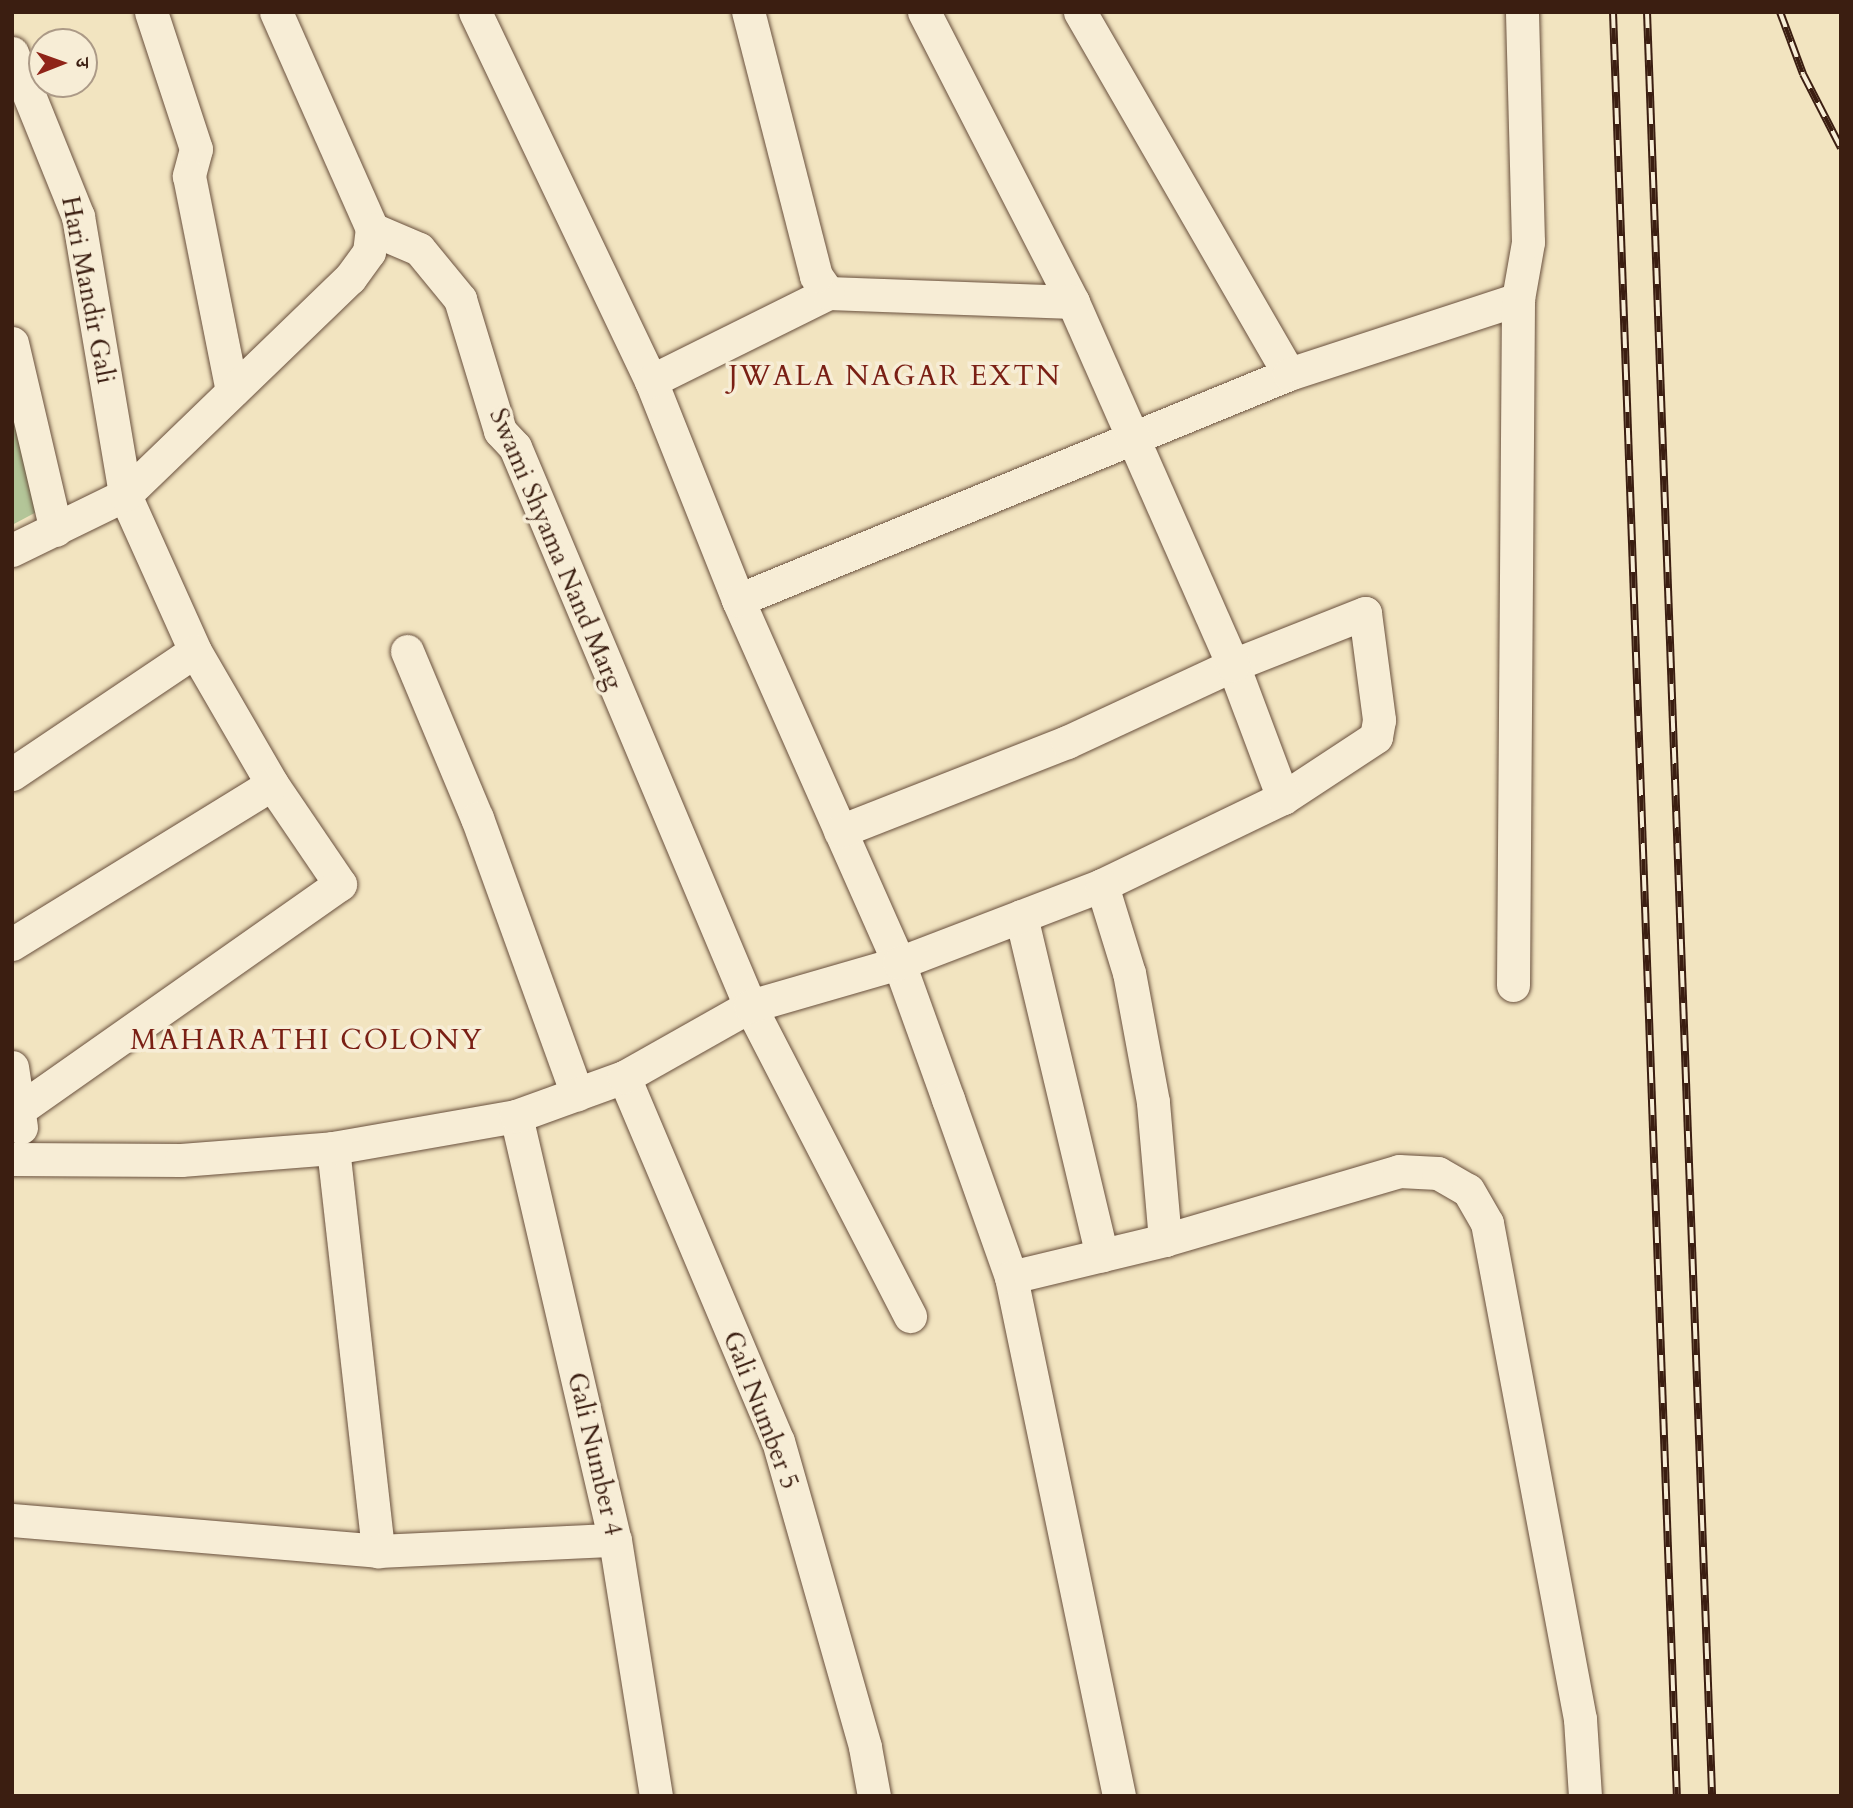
<!DOCTYPE html>
<meta charset="utf-8">
<style>
body{margin:0}
#map{position:relative;width:1853px;height:1808px;overflow:hidden;background:#f2e4c0;font-family:Cardo,"Noto Serif Devanagari",serif}
div>[style]{position:absolute}
[style*='--x']{left:calc(var(--x)*1px);top:calc(var(--y)*1px);width:calc(var(--w)*1px);rotate:calc(var(--a)*1deg)}
.green>*{inset:0;background:#b3c598}
.roads{filter:drop-shadow(0 0 2px #69503d) drop-shadow(0 0 2px #69503d)}
.minor>*{height:33px;margin:-16.5px;padding:0 16.5px;transform-origin:16.5px;border-radius:16.5px;background:#f7edd6}
.rail>*{height:8px;margin-top:-4px;transform-origin:0;background:repeating-linear-gradient(90deg,#f7edd6 0 16px,#3b1e11 0 32px);box-sizing:border-box;border-block:2px solid #3b1e11}
span{translate:-50% -50%;white-space:nowrap;text-align:center;line-height:1.15;-webkit-text-stroke:7px #f7edd6;paint-order:stroke}
.street-label{font-size:26px;color:#3b1e11}
.neighbourhood-label{font-size:28px;color:#7a1f14;letter-spacing:2px}
.frame{position:absolute;inset:0;border:14px solid #3b1e11;pointer-events:none}
.north{position:absolute;left:28px;top:28px;width:70px;height:70px;box-sizing:border-box;background:#f7edd6;border:2px solid #ac9a87;border-radius:50%;rotate:89deg;font-size:19px;font-weight:700;line-height:28px;text-align:center;color:#3b1e11}
.north::after{content:'';display:block;margin:auto;width:24px;height:32px;background:#8f2418;clip-path:polygon(50% 0,100% 100%,50% 72%,0 100%)}
</style>
<div id="map">
<div class="green">
<div style="clip-path:polygon(12px 387px,44px 508px,12px 525px)"></div>
</div>
<div class="roads">
<div class="minor">
<div style="--x:151;--y:12;--w:144;--a:71.8"></div>
<div style="--x:196;--y:149;--w:28;--a:105"></div>
<div style="--x:189;--y:176;--w:219;--a:78.7"></div>
<div style="--x:276;--y:12;--w:237;--a:66.1"></div>
<div style="--x:372;--y:229;--w:51;--a:23.1"></div>
<div style="--x:419;--y:249;--w:65;--a:50.6"></div>
<div style="--x:460;--y:299;--w:138;--a:73.1"></div>
<div style="--x:500;--y:431;--w:22;--a:47"></div>
<div style="--x:515;--y:447;--w:606;--a:67.2"></div>
<div style="--x:750;--y:1006;--w:349;--a:62.7"></div>
<div style="--x:475;--y:12;--w:409;--a:64.5"></div>
<div style="--x:651;--y:381;--w:236;--a:68.3"></div>
<div style="--x:738;--y:600;--w:397;--a:66.1"></div>
<div style="--x:899;--y:963;--w:145;--a:70.2"></div>
<div style="--x:948;--y:1099;--w:189;--a:70.5"></div>
<div style="--x:1011;--y:1277;--w:530;--a:78.24"></div>
<div style="--x:924;--y:12;--w:326;--a:62.8"></div>
<div style="--x:1080;--y:12;--w:418;--a:60"></div>
<div style="--x:12;--y:53;--w:176;--a:68"></div>
<div style="--x:78;--y:216;--w:283;--a:80.4"></div>
<div style="--x:125;--y:495;--w:171;--a:65.8"></div>
<div style="--x:195;--y:651;--w:154;--a:59.9"></div>
<div style="--x:272;--y:784;--w:121;--a:55.8"></div>
<div style="--x:340;--y:884;--w:393;--a:144.9"></div>
<div style="--x:12;--y:343;--w:192;--a:76.8"></div>
<div style="--x:651;--y:381;--w:198;--a:-26.4"></div>
<div style="--x:12;--y:550;--w:126;--a:-26"></div>
<div style="--x:125;--y:495;--w:313;--a:-44"></div>
<div style="--x:350;--y:278;--w:32;--a:-54"></div>
<div style="--x:369;--y:252;--w:23;--a:-83"></div>
<div style="--x:738;--y:600;--w:596;--a:-22.3"></div>
<div style="--x:1289;--y:374;--w:241;--a:-18.1"></div>
<div style="--x:407;--y:651;--w:181;--a:67.3"></div>
<div style="--x:477;--y:818;--w:294;--a:70.1"></div>
<div style="--x:12;--y:774;--w:220;--a:-33.9"></div>
<div style="--x:840;--y:831;--w:244;--a:-21.4"></div>
<div style="--x:1067;--y:742;--w:183;--a:-24.9"></div>
<div style="--x:1233;--y:665;--w:142;--a:-21.5"></div>
<div style="--x:1365;--y:613;--w:108;--a:82.5"></div>
<div style="--x:1379;--y:720;--w:17;--a:100"></div>
<div style="--x:1376;--y:737;--w:111;--a:146.7"></div>
<div style="--x:1021;--y:916;--w:349;--a:76.6"></div>
<div style="--x:12;--y:944;--w:305;--a:-31.6"></div>
<div style="--x:1513;--y:985;--w:686;--a:-89.58"></div>
<div style="--x:1518;--y:299;--w:58;--a:-80"></div>
<div style="--x:1528;--y:242;--w:230;--a:-91.5"></div>
<div style="--x:12;--y:1067;--w:61;--a:81.5"></div>
<div style="--x:624;--y:1077;--w:395;--a:67.1"></div>
<div style="--x:778;--y:1441;--w:318;--a:74.1"></div>
<div style="--x:865;--y:1747;--w:50;--a:79.6"></div>
<div style="--x:516;--y:1116;--w:435;--a:76.9"></div>
<div style="--x:615;--y:1540;--w:259;--a:80.9"></div>
<div style="--x:333;--y:1148;--w:406;--a:83.6"></div>
<div style="--x:12;--y:1159;--w:169;--a:0.3"></div>
<div style="--x:181;--y:1160;--w:152;--a:-4.5"></div>
<div style="--x:333;--y:1148;--w:186;--a:-9.9"></div>
<div style="--x:516;--y:1116;--w:115;--a:-19.9"></div>
<div style="--x:624;--y:1077;--w:145;--a:-29.4"></div>
<div style="--x:750;--y:1006;--w:155;--a:-16.1"></div>
<div style="--x:899;--y:963;--w:217;--a:-21"></div>
<div style="--x:1102;--y:885;--w:201;--a:-25.7"></div>
<div style="--x:1283;--y:798;--w:142;--a:-110.6"></div>
<div style="--x:1233;--y:665;--w:397;--a:-113.8"></div>
<div style="--x:1073;--y:302;--w:245;--a:-177.9"></div>
<div style="--x:828;--y:293;--w:21;--a:-125"></div>
<div style="--x:816;--y:276;--w:273;--a:-104.4"></div>
<div style="--x:1165;--y:1240;--w:244;--a:-16.4"></div>
<div style="--x:1399;--y:1171;--w:39;--a:3"></div>
<div style="--x:1438;--y:1173;--w:34;--a:30"></div>
<div style="--x:1468;--y:1190;--w:38;--a:60"></div>
<div style="--x:1487;--y:1223;--w:505;--a:79.38"></div>
<div style="--x:1580;--y:1719;--w:77;--a:86.3"></div>
<div style="--x:1011;--y:1277;--w:158;--a:-13.5"></div>
<div style="--x:1165;--y:1240;--w:139;--a:-95"></div>
<div style="--x:1153;--y:1102;--w:131;--a:-100.5"></div>
<div style="--x:1129;--y:973;--w:92;--a:-107.1"></div>
<div style="--x:12;--y:1520;--w:367;--a:4.8"></div>
<div style="--x:378;--y:1551;--w:237;--a:-2.7"></div>
</div>
</div>
<div class="rail">
<div style="--x:1613;--y:12;--w:1785;--a:87.95"></div>
<div style="--x:1647;--y:12;--w:1785;--a:87.91"></div>
<div style="--x:1780;--y:12;--w:66;--a:69.6"></div>
<div style="--x:1803;--y:74;--w:83;--a:62.8"></div>
</div>
<div class="street-label">
<span style="left:88px;top:290px;rotate:79deg">Hari Mandir Gali</span>
<span style="left:556px;top:549px;rotate:67deg">Swami Shyama Nand Marg</span>
<span style="left:761px;top:1410px;rotate:69deg">Gali Number 5</span>
<span style="left:595px;top:1454px;rotate:77deg">Gali Number 4</span>
</div>
<div class="neighbourhood-label">
<span style="left:895px;top:376px">JWALA NAGAR EXTN</span>
<span style="left:307px;top:1040px">MAHARATHI COLONY</span>
</div>
<div class="frame"></div>
<div class="north">उ</div>
</div>
